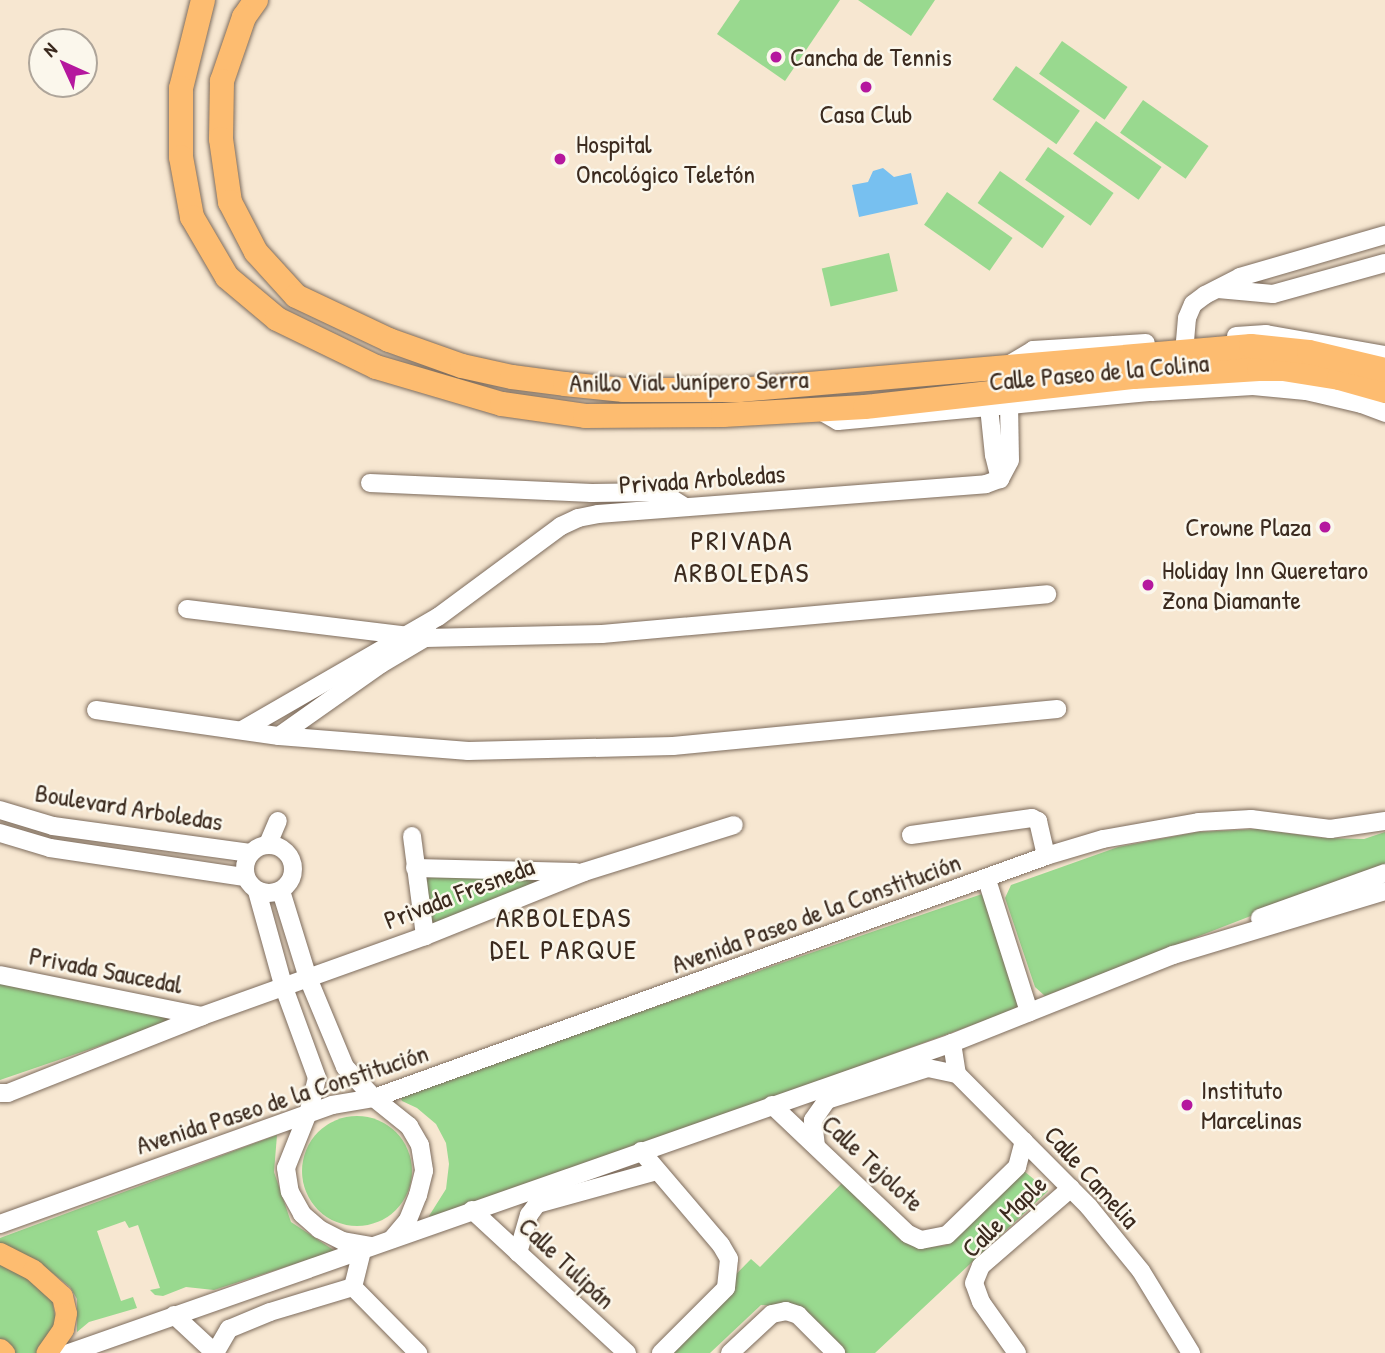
<!DOCTYPE html>
<meta charset="utf-8">
<style>
body{margin:0}
#map{position:relative;width:1385px;height:1353px;overflow:hidden;background:#f7e7d1;font-family:"Patrick Hand",sans-serif}
div>[style]{position:absolute}
[style*='--x']{left:calc(var(--x)*1px);top:calc(var(--y)*1px);width:calc(var(--w)*1px);rotate:calc(var(--a)*1deg)}
.green>*{inset:0;background:#99d98f;transform-origin:0 0}
.round{border-radius:50%}
.water>*{inset:0;background:#77c0f0}
.roads{filter:drop-shadow(0 0 2px #7d6c5d) drop-shadow(0 0 2px #7d6c5d)}
.minor>*{height:18px;margin:-9px;padding:0 9px;transform-origin:9px;border-radius:9px;background:#fff}
.minor>.ring{margin:-9px;padding:0;box-sizing:content-box;background:none;border:18px solid #fff;border-radius:50%}
.major>*{height:21px;margin:-10.5px;padding:0 10.5px;transform-origin:10.5px;border-radius:10.5px;background:#fdbc70}
.highway>*{height:24px;margin:-12px;padding:0 12px;transform-origin:12px;border-radius:12px;background:#fdbc70}
.dots>*{width:19px;height:19px;translate:-50% -50%;box-sizing:border-box;border:4px solid #fbf7ec;border-radius:50%}
span{translate:-50% -50%;white-space:nowrap;text-align:center;line-height:1.15;-webkit-text-stroke:5px #fbf7ec;paint-order:stroke}
.poi-label{font-size:26px;color:#3b2a1e}
.left{translate:0 -50%;text-align:left}
.right{translate:-100% -50%;text-align:right}
.street-label{font-size:26px;color:#3b2a1e}
.neighbourhood-label{font-size:28px;color:#3b2a1e;letter-spacing:2px}
.north{position:absolute;left:28px;top:28px;width:70px;height:70px;box-sizing:border-box;background:#fbf7ec;border:2px solid #aea59a;border-radius:50%;rotate:315deg;font-size:19px;font-weight:700;line-height:28px;text-align:center;color:#3b2a1e}
.north::after{content:'';display:block;margin:auto;width:24px;height:32px;background:#b5179e;clip-path:polygon(50% 0,100% 100%,50% 72%,0 100%)}
</style>
<div id="map">
<div class="green">
<div style="clip-path:polygon(740px 0,840px 0,785px 81px,717px 34px)"></div>
<div style="clip-path:polygon(858px 0,935px 0,911px 36px)"></div>
<div style="left:1062px;top:41px;width:80px;height:40px;rotate:35deg"></div>
<div style="left:1016px;top:66px;width:78px;height:41px;rotate:35deg"></div>
<div style="left:1143px;top:100px;width:80px;height:40px;rotate:35deg"></div>
<div style="left:1096px;top:121px;width:80px;height:40px;rotate:35deg"></div>
<div style="left:1048px;top:147px;width:80px;height:40px;rotate:35deg"></div>
<div style="left:1000px;top:171px;width:79px;height:39px;rotate:35deg"></div>
<div style="left:947px;top:192px;width:80px;height:40px;rotate:35deg"></div>
<div style="left:889px;top:253px;width:39px;height:69px;rotate:77deg"></div>
<div style="clip-path:polygon(1258px 829px,1324px 838px,1364px 839px,1385px 832px,1385px 864px,1045px 996px,1035px 987px,1005px 898px,1011px 885px,1118px 847px,1197px 832px)"></div>
<div style="clip-path:polygon(422px 875px,560px 880px,430px 927px)"></div>
<div style="clip-path:polygon(982px 894px,1022px 1007px,433px 1221px,429px 1216px,446px 1189px,449px 1164px,446px 1143px,436px 1124px,417px 1108px,402px 1101px,399px 1095px)"></div>
<div style="clip-path:polygon(0 980px,190px 1015px,0 1080px)"></div>
<div class="round" style="left:302px;top:1116px;width:110px;height:110px"></div>
<div style="clip-path:polygon(277px 1135px,274px 1172px,291px 1222px,335px 1251px,214px 1290px,186px 1287px,163px 1296px,155px 1295px,150px 1290px,160px 1288px,138px 1225px,129px 1228px,125px 1221px,97px 1231px,121px 1301px,133px 1297px,137px 1308px,89px 1322px,77px 1332px,77px 1299px,70px 1287px,35px 1259px,0 1246px,0 1238px)"></div>
<div style="clip-path:polygon(1024px 1171px,1048px 1191px,875px 1353px,844px 1353px,783px 1306px,761px 1305px,710px 1353px,659px 1353px,751px 1259px,760px 1267px,845px 1180px,924px 1248px,947px 1245px)"></div>
<div style="clip-path:polygon(0 1263px,29px 1276px,51px 1294px,56px 1321px,37px 1353px,14px 1353px,0 1339px)"></div>
</div>
<div class="water">
<div style="clip-path:polygon(883px 168px,894px 177px,911px 173px,918px 204px,859px 217px,852px 185px,868px 182px,873px 171px)"></div>
</div>
<div class="roads">
<div class="minor">
<div style="--x:1218;--y:289;--w:55;--a:5.2"></div>
<div style="--x:1273;--y:294;--w:116;--a:-15.5"></div>
<div style="--x:1236;--y:336;--w:30;--a:-4"></div>
<div style="--x:1266;--y:334;--w:121;--a:10"></div>
<div style="--x:1185;--y:341;--w:23;--a:-85"></div>
<div style="--x:1187;--y:318;--w:15;--a:-67"></div>
<div style="--x:1193;--y:304;--w:15;--a:-37"></div>
<div style="--x:1205;--y:295;--w:39;--a:-27"></div>
<div style="--x:1240;--y:277;--w:151;--a:-16.2"></div>
<div style="--x:1010;--y:364;--w:27;--a:-31"></div>
<div style="--x:1033;--y:350;--w:113;--a:-3.5"></div>
<div style="--x:989;--y:407;--w:48;--a:84.1"></div>
<div style="--x:994;--y:455;--w:25;--a:76"></div>
<div style="--x:817;--y:409;--w:24;--a:30"></div>
<div style="--x:838;--y:421;--w:315;--a:-5.3"></div>
<div style="--x:1152;--y:392;--w:101;--a:-3.4"></div>
<div style="--x:1253;--y:386;--w:53;--a:5.4"></div>
<div style="--x:1306;--y:391;--w:57;--a:13.1"></div>
<div style="--x:1362;--y:404;--w:25;--a:21"></div>
<div style="--x:370;--y:483;--w:222;--a:2.6"></div>
<div style="--x:592;--y:493;--w:69;--a:-0.8"></div>
<div style="--x:661;--y:492;--w:28;--a:32"></div>
<div style="--x:187;--y:609;--w:240;--a:6.9"></div>
<div style="--x:425;--y:638;--w:177;--a:-1.3"></div>
<div style="--x:602;--y:634;--w:447;--a:-5.1"></div>
<div style="--x:96;--y:710;--w:185;--a:8.1"></div>
<div style="--x:279;--y:736;--w:190;--a:4.5"></div>
<div style="--x:468;--y:751;--w:205;--a:-1.4"></div>
<div style="--x:673;--y:746;--w:386;--a:-5.5"></div>
<div style="--x:242;--y:730;--w:226;--a:-30"></div>
<div style="--x:438;--y:617;--w:153;--a:-36.5"></div>
<div style="--x:561;--y:526;--w:19;--a:-25"></div>
<div style="--x:578;--y:518;--w:20;--a:-11"></div>
<div style="--x:598;--y:514;--w:389;--a:-4.4"></div>
<div style="--x:986;--y:484;--w:15;--a:-20"></div>
<div style="--x:1000;--y:479;--w:21;--a:-62"></div>
<div style="--x:1010;--y:460;--w:55;--a:-91"></div>
<div style="--x:279;--y:736;--w:125;--a:-35.2"></div>
<div style="--x:381;--y:664;--w:51;--a:-30.6"></div>
<div style="--x:425;--y:638;--w:6;--a:-59"></div>
<div style="--x:0;--y:810;--w:55;--a:16.8"></div>
<div style="--x:53;--y:826;--w:199;--a:7.8"></div>
<div style="--x:0;--y:833;--w:52;--a:16.7"></div>
<div style="--x:50;--y:848;--w:197;--a:8.5"></div>
<div style="--x:911;--y:835;--w:122;--a:-8"></div>
<div style="--x:1032;--y:818;--w:7;--a:27"></div>
<div style="--x:1038;--y:821;--w:36;--a:77"></div>
<div style="--x:412;--y:836;--w:101;--a:82.6"></div>
<div style="--x:268;--y:844;--w:25;--a:-67"></div>
<div class="ring" style="left:245px;top:845px;width:30px;height:30px"></div>
<div style="--x:415;--y:868;--w:161;--a:1.4"></div>
<div style="--x:987;--y:880;--w:139;--a:72.3"></div>
<div style="--x:257;--y:891;--w:98;--a:74.5"></div>
<div style="--x:283;--y:985;--w:99;--a:69.9"></div>
<div style="--x:317;--y:1078;--w:36;--a:104"></div>
<div style="--x:308;--y:1113;--w:59;--a:111.8"></div>
<div style="--x:286;--y:1168;--w:24;--a:81"></div>
<div style="--x:290;--y:1192;--w:25;--a:61"></div>
<div style="--x:302;--y:1214;--w:23;--a:41"></div>
<div style="--x:319;--y:1229;--w:27;--a:27"></div>
<div style="--x:343;--y:1241;--w:29;--a:10"></div>
<div style="--x:281;--y:891;--w:91;--a:72.8"></div>
<div style="--x:308;--y:978;--w:96;--a:67.4"></div>
<div style="--x:345;--y:1067;--w:42;--a:46.9"></div>
<div style="--x:374;--y:1098;--w:45;--a:38.7"></div>
<div style="--x:409;--y:1126;--w:22;--a:60"></div>
<div style="--x:420;--y:1145;--w:26;--a:81"></div>
<div style="--x:424;--y:1171;--w:25;--a:104"></div>
<div style="--x:418;--y:1195;--w:27;--a:112"></div>
<div style="--x:408;--y:1220;--w:25;--a:130"></div>
<div style="--x:1260;--y:918;--w:133;--a:-19.8"></div>
<div style="--x:0;--y:975;--w:206;--a:11.5"></div>
<div style="--x:952;--y:1043;--w:31;--a:81"></div>
<div style="--x:957;--y:1074;--w:187;--a:45.2"></div>
<div style="--x:1089;--y:1207;--w:82;--a:50.9"></div>
<div style="--x:1141;--y:1271;--w:96;--a:58.6"></div>
<div style="--x:0;--y:1093;--w:8;--a:0"></div>
<div style="--x:8;--y:1093;--w:209;--a:-21.6"></div>
<div style="--x:202;--y:1016;--w:237;--a:-19.7"></div>
<div style="--x:425;--y:936;--w:171;--a:-21.9"></div>
<div style="--x:584;--y:872;--w:157;--a:-17.4"></div>
<div style="--x:772;--y:1105;--w:187;--a:43.5"></div>
<div style="--x:908;--y:1234;--w:14;--a:25"></div>
<div style="--x:921;--y:1240;--w:26;--a:-11"></div>
<div style="--x:947;--y:1235;--w:98;--a:-44.2"></div>
<div style="--x:1017;--y:1167;--w:27;--a:-75"></div>
<div style="--x:816;--y:1146;--w:26;--a:-97"></div>
<div style="--x:813;--y:1120;--w:24;--a:-55"></div>
<div style="--x:827;--y:1100;--w:106;--a:-17.6"></div>
<div style="--x:928;--y:1068;--w:30;--a:12"></div>
<div style="--x:641;--y:1151;--w:123;--a:49.6"></div>
<div style="--x:721;--y:1245;--w:16;--a:60"></div>
<div style="--x:729;--y:1259;--w:29;--a:96"></div>
<div style="--x:726;--y:1288;--w:92;--a:135"></div>
<div style="--x:472;--y:1210;--w:211;--a:42.7"></div>
<div style="--x:0;--y:1224;--w:353;--a:-19.7"></div>
<div style="--x:332;--y:1105;--w:43;--a:-9.5"></div>
<div style="--x:374;--y:1098;--w:714;--a:-19.8"></div>
<div style="--x:1046;--y:856;--w:59;--a:-16.6"></div>
<div style="--x:1103;--y:839;--w:97;--a:-10"></div>
<div style="--x:1199;--y:822;--w:52;--a:-3.3"></div>
<div style="--x:1251;--y:819;--w:80;--a:7.2"></div>
<div style="--x:1330;--y:829;--w:56;--a:-8.3"></div>
<div style="--x:518;--y:1253;--w:40;--a:-74"></div>
<div style="--x:529;--y:1215;--w:14;--a:-54"></div>
<div style="--x:537;--y:1204;--w:124;--a:-15.4"></div>
<div style="--x:353;--y:1287;--w:38;--a:-76"></div>
<div style="--x:174;--y:1315;--w:56;--a:42.8"></div>
<div style="--x:69;--y:1353;--w:936;--a:-19.34"></div>
<div style="--x:952;--y:1043;--w:238;--a:-21.7"></div>
<div style="--x:1173;--y:955;--w:221;--a:-16.8"></div>
<div style="--x:215;--y:1353;--w:28;--a:-60"></div>
<div style="--x:229;--y:1329;--w:44;--a:-22.5"></div>
<div style="--x:270;--y:1312;--w:87;--a:-16.8"></div>
<div style="--x:353;--y:1287;--w:93;--a:45.4"></div>
<div style="--x:730;--y:1353;--w:57;--a:-42.9"></div>
<div style="--x:772;--y:1314;--w:14;--a:-12"></div>
<div style="--x:786;--y:1311;--w:13;--a:18"></div>
<div style="--x:798;--y:1315;--w:54;--a:45"></div>
<div style="--x:1017;--y:1353;--w:62;--a:-125.2"></div>
<div style="--x:981;--y:1302;--w:20;--a:-110"></div>
<div style="--x:974;--y:1283;--w:18;--a:-68"></div>
<div style="--x:981;--y:1266;--w:119;--a:-40.9"></div>
</div>
<div class="major">
<div style="--x:0;--y:1253;--w:37;--a:27"></div>
<div style="--x:33;--y:1270;--w:39;--a:42"></div>
<div style="--x:62;--y:1296;--w:17;--a:77"></div>
<div style="--x:66;--y:1313;--w:16;--a:101"></div>
<div style="--x:63;--y:1329;--w:29;--a:125"></div>
<div style="--x:0;--y:1349;--w:6;--a:45"></div>
</div>
<div class="highway">
<div style="--x:203;--y:0;--w:91;--a:104"></div>
<div style="--x:181;--y:88;--w:69;--a:90"></div>
<div style="--x:181;--y:157;--w:61;--a:79.6"></div>
<div style="--x:192;--y:217;--w:69;--a:59.7"></div>
<div style="--x:227;--y:277;--w:65;--a:40"></div>
<div style="--x:277;--y:319;--w:110;--a:25.9"></div>
<div style="--x:376;--y:367;--w:131;--a:16.4"></div>
<div style="--x:502;--y:404;--w:84;--a:8.2"></div>
<div style="--x:585;--y:416;--w:138;--a:-0.4"></div>
<div style="--x:723;--y:415;--w:142;--a:-3.2"></div>
<div style="--x:865;--y:407;--w:271;--a:-6.4"></div>
<div style="--x:1134;--y:377;--w:125;--a:-3.7"></div>
<div style="--x:1259;--y:369;--w:24;--a:0"></div>
<div style="--x:1283;--y:369;--w:57;--a:9.1"></div>
<div style="--x:1339;--y:378;--w:48;--a:15.8"></div>
<div style="--x:256;--y:0;--w:21;--a:125"></div>
<div style="--x:244;--y:17;--w:68;--a:109"></div>
<div style="--x:222;--y:81;--w:58;--a:91"></div>
<div style="--x:221;--y:139;--w:64;--a:81.9"></div>
<div style="--x:230;--y:202;--w:56;--a:62.5"></div>
<div style="--x:256;--y:252;--w:59;--a:47.7"></div>
<div style="--x:296;--y:296;--w:103;--a:25.3"></div>
<div style="--x:389;--y:340;--w:77;--a:19.6"></div>
<div style="--x:462;--y:366;--w:51;--a:12.4"></div>
<div style="--x:512;--y:377;--w:53;--a:7.5"></div>
<div style="--x:565;--y:384;--w:59;--a:5.8"></div>
<div style="--x:624;--y:390;--w:115;--a:0"></div>
<div style="--x:739;--y:390;--w:514;--a:-4.91"></div>
<div style="--x:1251;--y:346;--w:58;--a:5.9"></div>
<div style="--x:1309;--y:352;--w:78;--a:13.3"></div>
</div>
</div>
<div class="dots">
<div style="left:776px;top:57px;background:#b5179e"></div>
<div style="left:866px;top:87px;background:#b5179e"></div>
<div style="left:560px;top:159px;background:#b5179e"></div>
<div style="left:1325px;top:527px;background:#b5179e"></div>
<div style="left:1148px;top:585px;background:#b5179e"></div>
<div style="left:1187px;top:1105px;background:#b5179e"></div>
</div>
<div class="poi-label">
<span class="left" style="left:790px;top:57px">Cancha de Tennis</span>
<span style="left:866px;top:114px">Casa Club</span>
<span class="left" style="left:576px;top:159px">Hospital<br>Oncológico Teletón</span>
<span class="right" style="left:1311px;top:527px">Crowne Plaza</span>
<span class="left" style="left:1162px;top:585px">Holiday Inn Queretaro<br>Zona Diamante</span>
<span class="left" style="left:1201px;top:1105px">Instituto<br>Marcelinas</span>
</div>
<div class="street-label">
<span style="left:1099px;top:372px;rotate:-5deg">Calle Paseo de la Colina</span>
<span style="left:689px;top:381px;rotate:-1deg">Anillo Vial Junípero Serra</span>
<span style="left:702px;top:479px;rotate:-4deg">Privada Arboledas</span>
<span style="left:129px;top:807px;rotate:9deg">Boulevard Arboledas</span>
<span style="left:459px;top:893px;rotate:-21deg">Privada Fresneda</span>
<span style="left:816px;top:913px;rotate:-20deg">Avenida Paseo de la Constitución</span>
<span style="left:106px;top:970px;rotate:11deg">Privada Saucedal</span>
<span style="left:282px;top:1099px;rotate:-18deg">Avenida Paseo de la Constitución</span>
<span style="left:873px;top:1163px;rotate:43deg">Calle Tejolote</span>
<span style="left:1092px;top:1177px;rotate:48deg">Calle Camelia</span>
<span style="left:1004px;top:1216px;rotate:-44deg">Calle Maple</span>
<span style="left:567px;top:1263px;rotate:43deg">Calle Tulipán</span>
</div>
<div class="neighbourhood-label">
<span style="left:742px;top:556px">PRIVADA<br>ARBOLEDAS</span>
<span style="left:564px;top:933px">ARBOLEDAS<br>DEL PARQUE</span>
</div>
<div class="north">N</div>
</div>
